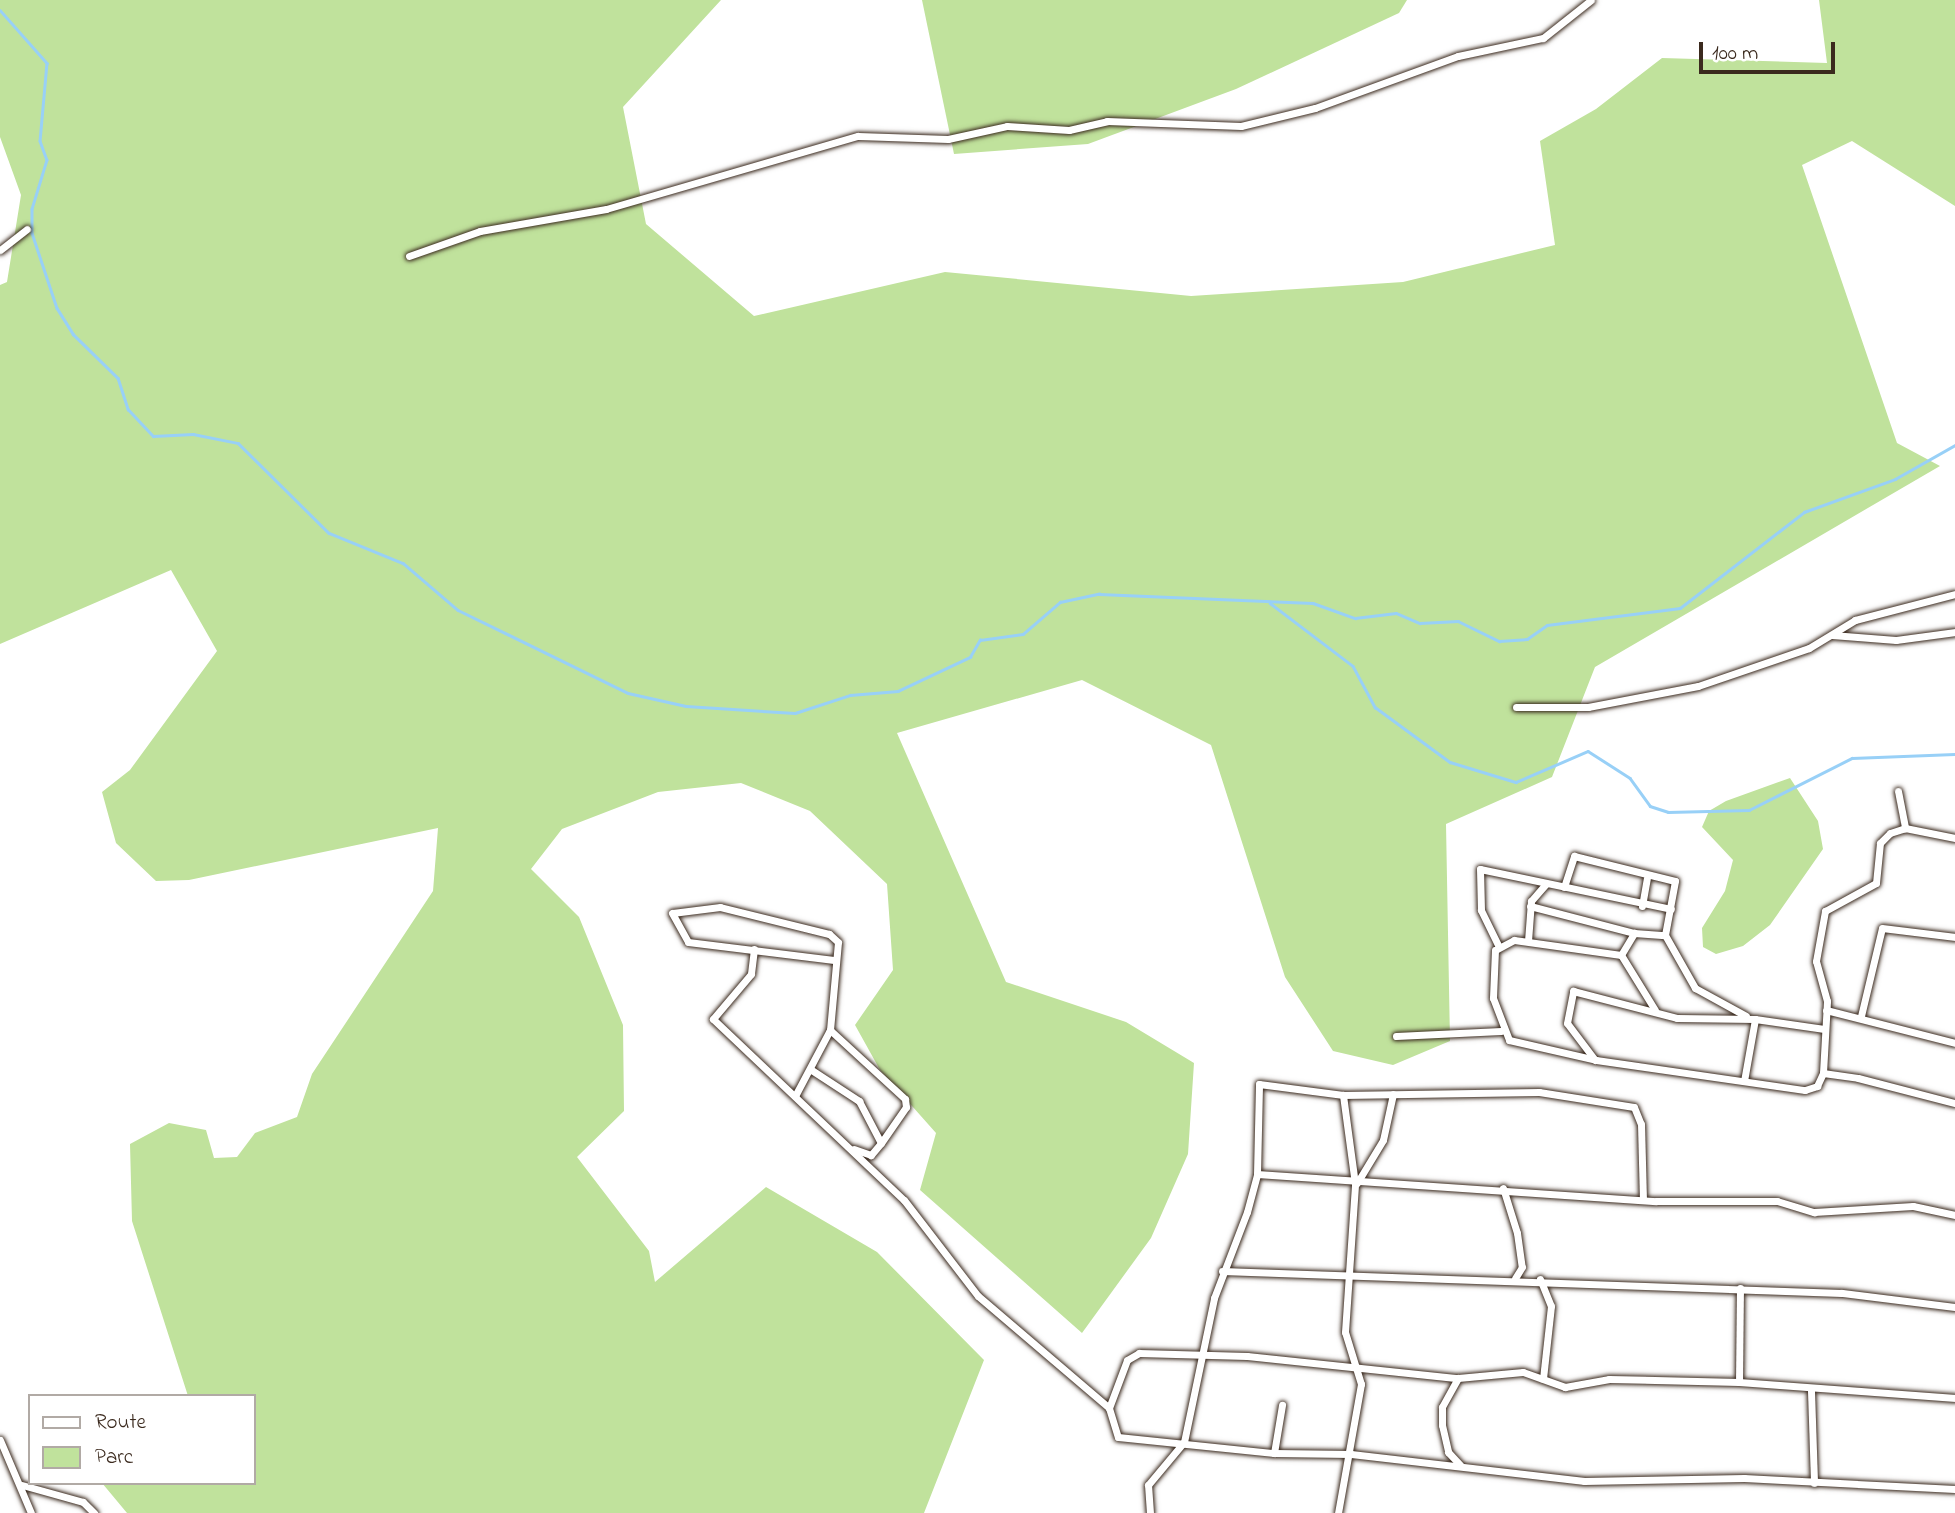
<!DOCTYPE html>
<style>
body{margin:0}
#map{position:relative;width:1955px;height:1513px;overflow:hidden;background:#fff;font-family:"Indie Flower",sans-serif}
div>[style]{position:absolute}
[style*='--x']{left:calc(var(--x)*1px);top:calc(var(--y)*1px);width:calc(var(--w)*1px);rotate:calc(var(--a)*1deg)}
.green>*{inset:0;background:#c0e29c}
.stream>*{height:2.5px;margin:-1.25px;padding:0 1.25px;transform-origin:1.25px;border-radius:1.25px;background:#98d0f7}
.roads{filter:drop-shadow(0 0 2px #3b2a1e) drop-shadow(0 0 2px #3b2a1e)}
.minor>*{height:7px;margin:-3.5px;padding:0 3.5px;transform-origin:3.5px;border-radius:3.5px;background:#fff}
span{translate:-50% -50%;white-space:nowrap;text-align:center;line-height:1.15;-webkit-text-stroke:5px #fff;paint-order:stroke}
.legend{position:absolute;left:28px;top:1394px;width:228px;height:91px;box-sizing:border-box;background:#fff;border:2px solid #b1aaa5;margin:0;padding:9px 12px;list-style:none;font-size:21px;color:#3b2a1e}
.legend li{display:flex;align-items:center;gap:14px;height:35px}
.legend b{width:35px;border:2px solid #b1aaa5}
.scale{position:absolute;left:1699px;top:42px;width:136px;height:32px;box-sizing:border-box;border:4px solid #3b2a1e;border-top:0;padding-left:9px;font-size:21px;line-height:24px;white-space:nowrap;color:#3b2a1e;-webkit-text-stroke:5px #fff;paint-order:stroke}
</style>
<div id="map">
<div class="green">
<div style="clip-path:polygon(0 0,721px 0,623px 107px,646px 224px,754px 316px,945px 272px,1191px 296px,1403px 282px,1555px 245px,1540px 141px,1596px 109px,1662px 58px,1827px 63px,1819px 0,1955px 0,1955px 206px,1852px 141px,1802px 165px,1897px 443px,1940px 466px,1595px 667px,1552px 777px,1446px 824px,1450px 1041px,1393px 1065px,1333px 1051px,1285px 977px,1211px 745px,1082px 680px,897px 733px,1006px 982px,1126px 1022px,1194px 1063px,1188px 1154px,1151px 1238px,1082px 1333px,920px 1190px,936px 1133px,880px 1070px,855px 1025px,893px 970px,887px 884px,810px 811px,741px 783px,658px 792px,562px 829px,531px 869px,579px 917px,623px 1025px,624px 1111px,577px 1157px,649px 1251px,655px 1282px,766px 1187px,877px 1252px,984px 1360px,924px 1513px,127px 1513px,102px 1483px,254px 1483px,254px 1396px,188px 1396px,132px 1221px,130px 1144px,169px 1123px,206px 1130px,214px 1158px,237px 1157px,255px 1133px,297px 1117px,312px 1074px,433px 891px,438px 828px,189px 880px,156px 881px,116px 843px,102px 792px,130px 770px,217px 651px,171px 570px,0 644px,0 285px,7px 282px,21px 195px,0 137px)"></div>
<div style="clip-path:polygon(922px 0,1407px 0,1399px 13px,1236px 89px,1088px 144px,954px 154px)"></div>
<div style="clip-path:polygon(1790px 778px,1818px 821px,1823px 849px,1770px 925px,1743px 946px,1716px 954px,1703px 947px,1702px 928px,1725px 891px,1733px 860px,1702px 827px,1709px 811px,1726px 801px)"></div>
</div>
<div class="stream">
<div style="--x:0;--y:10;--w:71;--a:48.4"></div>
<div style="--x:47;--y:63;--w:78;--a:95.1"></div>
<div style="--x:40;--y:141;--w:20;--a:70"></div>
<div style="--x:47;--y:160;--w:51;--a:107"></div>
<div style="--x:32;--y:209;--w:24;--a:90"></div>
<div style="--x:32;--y:233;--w:79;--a:71.6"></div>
<div style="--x:57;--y:308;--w:31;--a:58"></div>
<div style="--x:73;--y:334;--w:63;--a:44.4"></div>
<div style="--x:118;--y:378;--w:33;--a:72"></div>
<div style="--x:128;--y:409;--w:37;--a:47"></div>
<div style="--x:153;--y:436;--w:40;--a:-2.9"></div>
<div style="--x:193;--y:434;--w:46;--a:11.3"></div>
<div style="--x:238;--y:443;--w:128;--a:44.7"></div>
<div style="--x:329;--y:533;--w:80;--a:22.1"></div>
<div style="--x:403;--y:563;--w:72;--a:40.5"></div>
<div style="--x:458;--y:610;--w:189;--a:26"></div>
<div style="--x:628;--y:693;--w:59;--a:12.6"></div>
<div style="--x:686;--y:706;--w:109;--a:3.7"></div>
<div style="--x:795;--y:713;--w:58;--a:-18.1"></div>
<div style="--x:850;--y:695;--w:48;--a:-4.8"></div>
<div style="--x:898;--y:691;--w:80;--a:-25.3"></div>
<div style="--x:970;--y:657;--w:20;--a:-60"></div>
<div style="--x:980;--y:640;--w:43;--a:-7.9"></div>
<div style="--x:1023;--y:634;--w:49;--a:-40.9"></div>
<div style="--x:1060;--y:602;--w:40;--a:-12"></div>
<div style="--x:1099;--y:594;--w:214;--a:2.4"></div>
<div style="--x:1313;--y:603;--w:45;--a:19.7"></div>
<div style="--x:1355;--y:618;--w:41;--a:-7"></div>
<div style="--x:1396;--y:613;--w:26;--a:23"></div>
<div style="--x:1420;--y:623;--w:38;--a:-3"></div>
<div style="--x:1458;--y:621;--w:46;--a:26"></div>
<div style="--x:1499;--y:641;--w:28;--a:-4"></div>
<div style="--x:1527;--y:639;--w:24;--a:-35"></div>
<div style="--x:1547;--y:625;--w:134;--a:-7.3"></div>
<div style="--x:1680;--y:608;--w:157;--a:-37.7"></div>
<div style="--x:1804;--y:512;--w:97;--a:-19.9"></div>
<div style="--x:1895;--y:479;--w:69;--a:-29.5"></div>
<div style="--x:1270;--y:603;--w:104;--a:37.2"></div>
<div style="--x:1353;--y:666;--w:47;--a:61.8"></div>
<div style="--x:1375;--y:707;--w:93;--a:36.3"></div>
<div style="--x:1450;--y:762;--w:69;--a:16.9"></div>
<div style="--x:1516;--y:782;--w:78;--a:-23.3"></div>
<div style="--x:1588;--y:751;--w:50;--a:32.7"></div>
<div style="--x:1630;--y:778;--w:34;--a:54"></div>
<div style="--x:1650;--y:806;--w:19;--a:18"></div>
<div style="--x:1668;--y:812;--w:81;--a:-1.4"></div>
<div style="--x:1749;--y:810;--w:115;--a:-26.8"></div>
<div style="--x:1852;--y:758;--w:103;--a:-2.2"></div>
</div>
<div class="roads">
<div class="minor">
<div style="--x:0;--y:250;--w:34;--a:-38"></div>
<div style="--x:409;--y:256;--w:75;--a:-19.4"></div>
<div style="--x:480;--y:231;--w:128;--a:-9.9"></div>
<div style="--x:606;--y:209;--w:262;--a:-16.2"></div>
<div style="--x:858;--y:136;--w:90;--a:1.9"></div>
<div style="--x:948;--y:139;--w:60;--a:-12.4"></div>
<div style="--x:1007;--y:126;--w:62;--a:3.7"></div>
<div style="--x:1069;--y:130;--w:39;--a:-13"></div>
<div style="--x:1107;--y:121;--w:134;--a:2.1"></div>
<div style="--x:1241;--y:126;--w:76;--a:-13.7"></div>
<div style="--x:1315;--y:108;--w:152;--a:-20"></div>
<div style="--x:1458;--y:56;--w:87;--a:-12"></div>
<div style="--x:1543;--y:38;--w:61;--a:-38.4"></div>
<div style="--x:1832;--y:635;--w:64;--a:4.5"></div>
<div style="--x:1896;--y:640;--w:60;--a:-7.7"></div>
<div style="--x:1516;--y:707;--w:72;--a:0"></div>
<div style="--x:1588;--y:707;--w:112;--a:-10.8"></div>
<div style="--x:1698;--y:686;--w:117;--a:-18.9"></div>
<div style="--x:1809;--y:648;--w:54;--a:-31.3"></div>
<div style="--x:1855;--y:620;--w:103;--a:-14.6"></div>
<div style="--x:1898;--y:791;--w:38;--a:79"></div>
<div style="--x:1564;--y:887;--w:33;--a:-72"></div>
<div style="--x:1574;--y:856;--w:104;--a:13.9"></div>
<div style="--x:1675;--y:881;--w:55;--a:100.5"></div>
<div style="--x:1530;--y:906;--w:107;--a:14.6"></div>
<div style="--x:1634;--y:933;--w:31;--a:4"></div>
<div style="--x:1642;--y:906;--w:28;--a:-80"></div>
<div style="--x:1665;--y:935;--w:61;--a:60.5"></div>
<div style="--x:1695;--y:988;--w:58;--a:28.8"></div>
<div style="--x:1528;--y:941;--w:40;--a:-85.7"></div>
<div style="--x:1531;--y:901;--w:23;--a:-49"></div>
<div style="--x:1498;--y:945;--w:39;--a:-116"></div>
<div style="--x:1481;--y:910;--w:41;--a:-91.4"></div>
<div style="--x:1480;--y:869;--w:195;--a:11.8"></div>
<div style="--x:754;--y:949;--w:25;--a:97"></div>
<div style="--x:751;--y:974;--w:59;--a:130.2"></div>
<div style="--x:713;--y:1019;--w:263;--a:43.5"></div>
<div style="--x:904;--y:1200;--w:121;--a:52.4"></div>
<div style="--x:978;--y:1296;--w:172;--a:40.5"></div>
<div style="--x:1109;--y:1408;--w:51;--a:-69.4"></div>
<div style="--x:1127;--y:1360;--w:14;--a:-30"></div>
<div style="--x:1139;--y:1353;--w:108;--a:1.6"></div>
<div style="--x:1247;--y:1356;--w:212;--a:6"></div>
<div style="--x:1458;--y:1378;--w:65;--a:-5.3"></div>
<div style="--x:1523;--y:1372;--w:45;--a:19.7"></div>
<div style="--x:1565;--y:1387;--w:45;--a:-10.3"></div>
<div style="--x:1609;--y:1379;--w:130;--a:1.3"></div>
<div style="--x:1739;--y:1382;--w:217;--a:4.2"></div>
<div style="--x:1621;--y:955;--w:26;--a:-59"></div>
<div style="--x:1655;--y:1010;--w:65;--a:-121.7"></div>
<div style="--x:1621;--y:955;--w:108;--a:-172"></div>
<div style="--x:1514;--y:940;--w:21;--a:152"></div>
<div style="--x:1495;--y:950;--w:48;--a:92.4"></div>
<div style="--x:1493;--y:998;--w:45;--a:69.1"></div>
<div style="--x:1509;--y:1040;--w:89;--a:12.9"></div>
<div style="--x:1596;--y:1060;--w:211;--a:8.2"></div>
<div style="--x:1805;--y:1090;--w:13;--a:-18"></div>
<div style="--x:1817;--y:1086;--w:14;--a:-65"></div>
<div style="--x:1823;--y:1073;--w:35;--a:8"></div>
<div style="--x:1858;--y:1078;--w:100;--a:14.5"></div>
<div style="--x:1826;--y:1010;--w:133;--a:14.3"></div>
<div style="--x:1861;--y:1016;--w:90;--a:-76.6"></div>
<div style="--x:1882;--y:928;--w:74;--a:7"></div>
<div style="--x:830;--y:1030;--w:102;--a:42.6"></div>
<div style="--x:905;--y:1099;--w:8;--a:83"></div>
<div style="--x:906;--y:1107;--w:44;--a:124.8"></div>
<div style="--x:1396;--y:1036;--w:105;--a:-2.7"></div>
<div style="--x:1595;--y:1060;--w:46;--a:-127.1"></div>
<div style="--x:1567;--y:1023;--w:33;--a:-79"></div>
<div style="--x:1573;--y:991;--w:107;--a:14.6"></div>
<div style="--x:1677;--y:1018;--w:78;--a:0.7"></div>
<div style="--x:810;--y:1069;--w:59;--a:33.1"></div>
<div style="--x:859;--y:1101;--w:47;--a:62.4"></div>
<div style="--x:881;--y:1143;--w:16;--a:130"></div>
<div style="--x:871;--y:1155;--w:18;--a:-161"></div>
<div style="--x:1823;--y:1073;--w:72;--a:-86.8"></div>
<div style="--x:1827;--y:1001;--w:41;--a:-105.4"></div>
<div style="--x:1816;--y:961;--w:51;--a:-79.8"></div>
<div style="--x:1825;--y:911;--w:58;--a:-28.8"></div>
<div style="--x:1876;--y:883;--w:40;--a:-84.3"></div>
<div style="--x:1880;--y:843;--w:14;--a:-45"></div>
<div style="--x:1890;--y:833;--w:16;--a:-18"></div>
<div style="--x:1905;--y:828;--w:51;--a:11.3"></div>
<div style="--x:1744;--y:1081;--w:63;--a:-79.9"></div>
<div style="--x:1755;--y:1019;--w:70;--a:8.2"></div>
<div style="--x:795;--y:1096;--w:75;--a:-62.1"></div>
<div style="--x:830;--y:1030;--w:88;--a:-84.8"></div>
<div style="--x:838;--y:942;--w:12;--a:-138"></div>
<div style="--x:829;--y:934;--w:112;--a:-166.1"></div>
<div style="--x:720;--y:907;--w:48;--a:172.9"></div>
<div style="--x:672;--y:913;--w:33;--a:61"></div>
<div style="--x:688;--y:942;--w:147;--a:7"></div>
<div style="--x:1257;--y:1174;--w:400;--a:3.9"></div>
<div style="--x:1656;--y:1201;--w:121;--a:0"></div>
<div style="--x:1777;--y:1201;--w:39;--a:17"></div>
<div style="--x:1814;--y:1212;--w:99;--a:-3.5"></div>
<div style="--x:1913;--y:1206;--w:43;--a:12.1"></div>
<div style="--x:1357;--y:1183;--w:50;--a:-58.8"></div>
<div style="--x:1383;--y:1140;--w:47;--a:-77.7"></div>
<div style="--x:1503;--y:1188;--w:47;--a:72.7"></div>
<div style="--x:1517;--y:1233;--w:34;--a:82"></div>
<div style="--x:1522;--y:1267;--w:13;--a:122"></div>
<div style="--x:1222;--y:1271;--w:620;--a:2.03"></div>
<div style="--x:1842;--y:1293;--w:114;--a:7.1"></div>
<div style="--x:1540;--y:1279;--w:29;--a:68"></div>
<div style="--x:1551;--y:1306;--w:73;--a:96.3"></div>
<div style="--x:1458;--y:1378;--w:33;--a:119"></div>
<div style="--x:1442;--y:1407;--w:18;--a:90"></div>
<div style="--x:1442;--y:1425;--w:28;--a:77"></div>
<div style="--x:1448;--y:1452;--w:18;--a:47"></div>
<div style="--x:1739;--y:1382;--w:94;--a:-89.4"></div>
<div style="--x:1811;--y:1391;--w:92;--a:88.1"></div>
<div style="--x:1109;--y:1408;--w:30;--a:73"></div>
<div style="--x:1118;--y:1437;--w:157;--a:5.9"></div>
<div style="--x:1274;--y:1453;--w:77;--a:0.7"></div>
<div style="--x:1351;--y:1454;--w:235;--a:6.6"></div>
<div style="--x:1584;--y:1481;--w:160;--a:-1.1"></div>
<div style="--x:1744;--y:1478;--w:211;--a:3"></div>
<div style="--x:0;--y:1440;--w:79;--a:67"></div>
<div style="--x:1274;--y:1453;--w:49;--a:-80.5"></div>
<div style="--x:22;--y:1485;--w:63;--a:15.6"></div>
<div style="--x:83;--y:1502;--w:16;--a:45"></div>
<div style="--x:1150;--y:1513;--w:28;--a:-94"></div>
<div style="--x:1148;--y:1485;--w:56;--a:-50.1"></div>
<div style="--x:1184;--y:1442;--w:147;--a:-78.2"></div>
<div style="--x:1214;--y:1298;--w:92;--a:-69"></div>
<div style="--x:1247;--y:1212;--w:39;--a:-75"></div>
<div style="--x:1257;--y:1174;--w:90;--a:-88.7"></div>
<div style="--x:1259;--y:1084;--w:85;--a:7.5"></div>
<div style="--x:1343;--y:1095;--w:196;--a:-0.9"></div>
<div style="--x:1539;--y:1092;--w:96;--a:9"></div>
<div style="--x:1634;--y:1107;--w:18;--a:68"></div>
<div style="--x:1641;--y:1124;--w:75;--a:88.5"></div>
<div style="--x:1338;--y:1513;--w:131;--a:-79.9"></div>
<div style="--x:1361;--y:1384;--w:54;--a:-107.1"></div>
<div style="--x:1345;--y:1332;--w:148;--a:-86.1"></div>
<div style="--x:1355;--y:1184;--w:90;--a:-97.7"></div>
</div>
</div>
<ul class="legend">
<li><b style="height:9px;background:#fff"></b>Route</li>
<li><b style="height:19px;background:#c0e29c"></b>Parc</li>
</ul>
<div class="scale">100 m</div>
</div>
